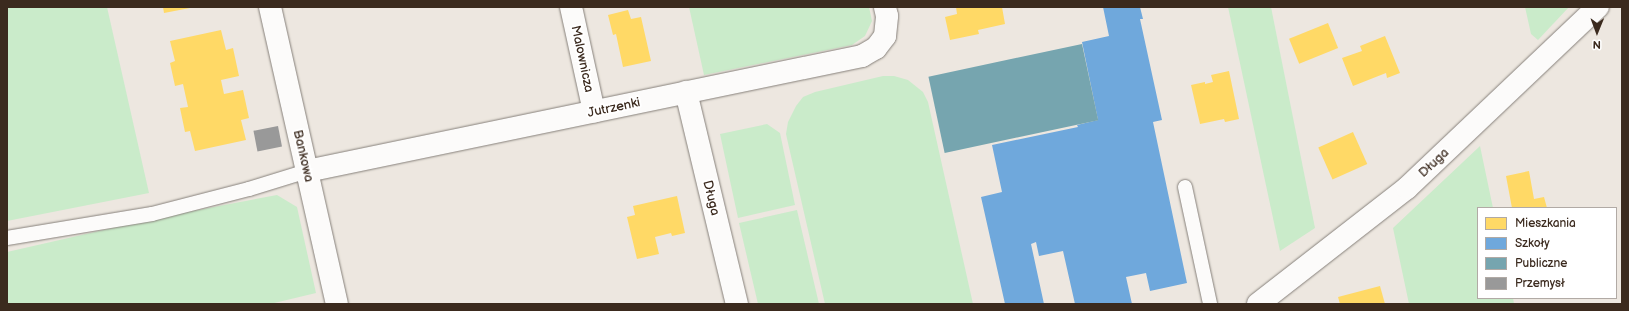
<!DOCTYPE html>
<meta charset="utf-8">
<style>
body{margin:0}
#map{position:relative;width:1629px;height:311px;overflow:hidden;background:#ede7e0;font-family:"Balsamiq Sans",sans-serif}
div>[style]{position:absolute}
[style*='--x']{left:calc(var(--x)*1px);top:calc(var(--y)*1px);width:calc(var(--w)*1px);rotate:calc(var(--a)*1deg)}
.green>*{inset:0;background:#caebca}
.homes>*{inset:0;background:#ffd966;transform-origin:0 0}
.schools>*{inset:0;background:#6fa8dc}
.public>*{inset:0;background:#76a5af;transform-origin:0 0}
.industry>*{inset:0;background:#999;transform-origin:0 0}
.roads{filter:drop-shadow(0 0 1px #86807a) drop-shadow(0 0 1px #86807a)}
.lane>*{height:14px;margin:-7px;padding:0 7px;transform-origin:7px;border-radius:7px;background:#fcfbfa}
.street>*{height:22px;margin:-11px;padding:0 11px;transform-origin:11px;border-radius:11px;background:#fcfbfa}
.secondary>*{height:22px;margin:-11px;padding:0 11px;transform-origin:11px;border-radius:11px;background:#fcfbfa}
span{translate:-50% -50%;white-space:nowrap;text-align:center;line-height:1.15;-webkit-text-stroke:4px #fff;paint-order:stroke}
.street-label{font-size:13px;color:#3b2a1e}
.frame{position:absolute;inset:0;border:8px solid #3b2a1e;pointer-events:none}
.legend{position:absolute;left:1477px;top:207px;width:140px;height:92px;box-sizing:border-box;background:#fff;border:1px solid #b1aaa5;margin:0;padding:5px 7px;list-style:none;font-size:12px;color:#3b2a1e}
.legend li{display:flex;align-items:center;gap:8px;height:20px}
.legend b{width:20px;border:1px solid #b1aaa5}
.north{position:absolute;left:1577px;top:12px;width:40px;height:40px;-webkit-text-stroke:3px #fff;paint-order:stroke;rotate:181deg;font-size:11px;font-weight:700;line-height:16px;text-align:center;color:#3b2a1e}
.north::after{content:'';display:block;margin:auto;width:14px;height:18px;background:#3b2a1e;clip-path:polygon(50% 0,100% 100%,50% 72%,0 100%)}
</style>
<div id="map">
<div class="green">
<div style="clip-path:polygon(7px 7px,107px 7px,149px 193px,7px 221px)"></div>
<div style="clip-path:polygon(689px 7px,869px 7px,872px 21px,865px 36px,852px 45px,704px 75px)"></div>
<div style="clip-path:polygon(1228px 7px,1271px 7px,1315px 228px,1280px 251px)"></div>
<div style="clip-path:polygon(1525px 7px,1569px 7px,1538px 40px,1531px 34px)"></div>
<div style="clip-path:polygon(883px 76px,894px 76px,908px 80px,923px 92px,928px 102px,973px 304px,825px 304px,788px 143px,786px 134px,788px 122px,796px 106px,803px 97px,815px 92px)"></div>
<div style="clip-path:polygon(767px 124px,780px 133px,795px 205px,738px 218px,720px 134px)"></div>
<div style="clip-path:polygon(1480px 146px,1493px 208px,1478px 208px,1478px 298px,1513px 298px,1514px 304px,1409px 304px,1393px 228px)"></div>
<div style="clip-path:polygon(277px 195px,297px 207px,316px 293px,270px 304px,7px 304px,7px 252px,156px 218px)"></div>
<div style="clip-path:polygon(797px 210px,819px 304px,758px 304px,739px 223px)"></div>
</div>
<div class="homes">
<div style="clip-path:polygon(163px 7px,190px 7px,190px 8px,164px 13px)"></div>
<div style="clip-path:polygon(956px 7px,1002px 7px,1005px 24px,978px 30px,979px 34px,950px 40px,945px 17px,957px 14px)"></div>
<div style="clip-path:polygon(628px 10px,631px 19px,641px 17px,651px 61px,623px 67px,616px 34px,613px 35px,608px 15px)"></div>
<div style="left:1328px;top:23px;width:27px;height:42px;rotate:68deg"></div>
<div style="clip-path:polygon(221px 30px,226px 50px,233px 48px,239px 76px,221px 80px,224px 94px,243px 90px,249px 118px,241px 120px,246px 140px,195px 151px,190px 131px,185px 132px,180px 108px,188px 107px,183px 84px,175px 86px,170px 63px,175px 61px,170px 41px)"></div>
<div style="clip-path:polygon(1385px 36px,1400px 73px,1387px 78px,1386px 73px,1353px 86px,1342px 58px,1362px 51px,1360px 46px)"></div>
<div style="clip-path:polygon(1229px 71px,1239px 119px,1225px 122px,1224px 119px,1200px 124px,1191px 85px,1205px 82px,1205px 84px,1213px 82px,1211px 75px)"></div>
<div style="left:1353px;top:132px;width:35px;height:38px;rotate:66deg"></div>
<div style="clip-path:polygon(1529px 171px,1534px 199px,1544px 197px,1547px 208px,1512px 208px,1506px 176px)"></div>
<div style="clip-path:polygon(677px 196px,685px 233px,672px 236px,671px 233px,655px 237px,659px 254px,637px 259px,627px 217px,635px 215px,633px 206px)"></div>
<div style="clip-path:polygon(1380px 286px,1385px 304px,1340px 304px,1338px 297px)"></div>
</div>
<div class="schools">
<div style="clip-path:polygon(1103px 7px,1140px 7px,1143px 19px,1140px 19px,1162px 120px,1153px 122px,1187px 283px,1150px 291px,1146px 273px,1126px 277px,1132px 304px,1075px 304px,1063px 251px,1039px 256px,1036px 242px,1031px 244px,1044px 304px,1005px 304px,981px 197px,1002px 192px,992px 145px,1078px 127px,1077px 125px,1098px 120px,1082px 42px,1109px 36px)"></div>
</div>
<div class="public">
<div style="left:1082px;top:44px;width:78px;height:157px;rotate:78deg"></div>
</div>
<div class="industry">
<div style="left:278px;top:126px;width:21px;height:25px;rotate:79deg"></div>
</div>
<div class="roads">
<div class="lane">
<div style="--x:1185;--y:187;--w:120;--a:77.9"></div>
<div style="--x:7;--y:238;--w:147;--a:-9.4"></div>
<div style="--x:152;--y:214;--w:100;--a:-14.5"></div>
<div style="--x:249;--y:189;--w:61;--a:-17.2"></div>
</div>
<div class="street">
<div style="--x:270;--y:7;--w:304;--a:77.3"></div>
<div style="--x:571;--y:7;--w:107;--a:77.6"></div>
<div style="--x:686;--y:92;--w:218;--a:76.5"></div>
<div style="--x:307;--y:171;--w:567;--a:-11.71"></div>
<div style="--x:862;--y:56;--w:16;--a:-30"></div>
<div style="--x:876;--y:48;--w:15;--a:-53"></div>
<div style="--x:885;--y:36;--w:20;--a:-84"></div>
<div style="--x:887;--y:16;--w:9;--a:-103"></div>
</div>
<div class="secondary">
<div style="--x:1258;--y:304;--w:189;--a:-37.9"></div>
<div style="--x:1407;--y:188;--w:263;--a:-43.5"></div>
</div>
</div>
<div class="street-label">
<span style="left:582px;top:59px;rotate:78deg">Malownicza</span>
<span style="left:614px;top:108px;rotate:-12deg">Jutrzenki</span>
<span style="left:303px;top:156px;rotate:77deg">Bankowa</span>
<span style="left:1434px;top:163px;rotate:-43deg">Długa</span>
<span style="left:711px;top:198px;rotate:76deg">Długa</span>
</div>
<div class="frame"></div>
<ul class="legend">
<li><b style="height:11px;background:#ffd966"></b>Mieszkania</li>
<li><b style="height:11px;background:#6fa8dc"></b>Szkoły</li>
<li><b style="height:11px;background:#76a5af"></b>Publiczne</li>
<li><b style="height:11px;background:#999"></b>Przemysł</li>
</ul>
<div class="north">N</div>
</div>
